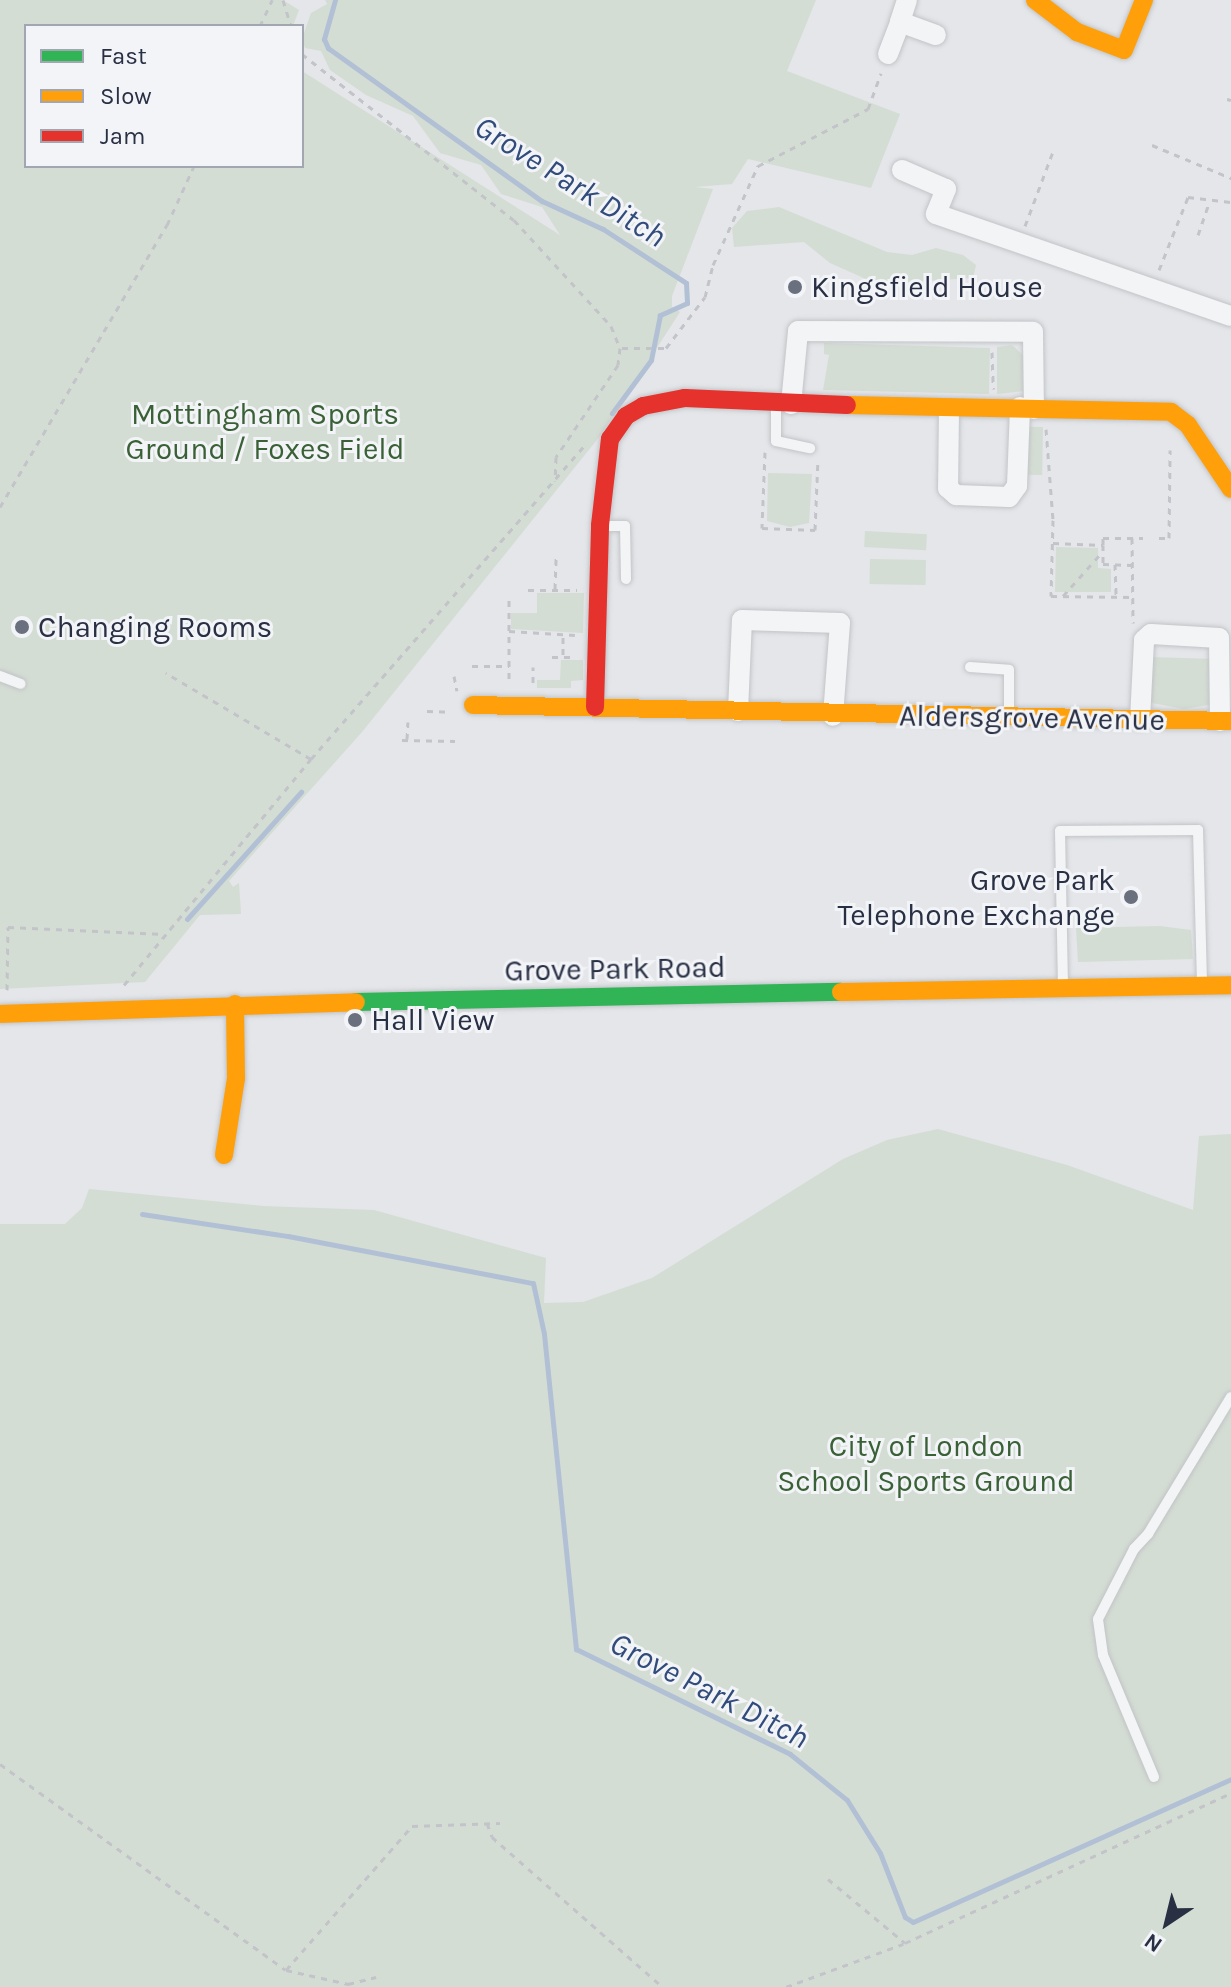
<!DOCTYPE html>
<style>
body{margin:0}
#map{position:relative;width:1231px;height:1987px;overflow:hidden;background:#e4e6e9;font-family:Karla,sans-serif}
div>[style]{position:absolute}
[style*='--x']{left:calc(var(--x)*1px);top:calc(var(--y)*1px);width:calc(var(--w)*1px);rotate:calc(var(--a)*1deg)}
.green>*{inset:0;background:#d4ddd4;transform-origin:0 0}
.stream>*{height:5px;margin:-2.5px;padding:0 2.5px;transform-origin:2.5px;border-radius:2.5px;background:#b2c0d5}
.path>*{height:3px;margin-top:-1.5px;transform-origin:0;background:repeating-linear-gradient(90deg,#c3c4c9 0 6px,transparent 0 12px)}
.roads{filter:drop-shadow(0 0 2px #c2c4c7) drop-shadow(0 0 2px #c2c4c7)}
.lane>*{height:10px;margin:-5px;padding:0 5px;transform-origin:5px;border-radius:5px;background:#f3f4f6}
.street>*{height:20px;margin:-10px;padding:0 10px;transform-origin:10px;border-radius:10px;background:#f3f4f6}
.fast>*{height:18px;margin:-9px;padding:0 9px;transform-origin:9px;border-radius:9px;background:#30b455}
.slow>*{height:18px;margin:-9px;padding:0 9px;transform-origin:9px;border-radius:9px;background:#ff9f0a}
.jam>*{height:18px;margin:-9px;padding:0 9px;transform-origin:9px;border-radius:9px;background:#e5322d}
.dots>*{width:22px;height:22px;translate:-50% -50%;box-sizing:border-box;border:4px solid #f2f4f8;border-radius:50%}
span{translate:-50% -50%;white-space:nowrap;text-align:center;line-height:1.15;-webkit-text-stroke:6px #f2f4f8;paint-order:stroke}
.poi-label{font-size:30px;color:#293044}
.left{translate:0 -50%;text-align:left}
.right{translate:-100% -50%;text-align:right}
.park-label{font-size:30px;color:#3a6136}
.street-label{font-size:30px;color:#293044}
.water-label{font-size:32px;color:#314b7b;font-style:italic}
.legend{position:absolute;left:24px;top:24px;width:280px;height:144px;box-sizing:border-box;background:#f2f4f8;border:2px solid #a2a6b0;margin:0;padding:10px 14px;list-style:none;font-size:24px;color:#293044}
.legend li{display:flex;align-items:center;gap:16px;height:40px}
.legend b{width:40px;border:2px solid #a2a6b0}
.north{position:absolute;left:1127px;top:1883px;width:80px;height:80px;-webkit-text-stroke:6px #f2f4f8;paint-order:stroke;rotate:215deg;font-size:22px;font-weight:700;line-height:32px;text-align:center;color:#293044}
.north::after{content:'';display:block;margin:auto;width:28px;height:36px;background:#293044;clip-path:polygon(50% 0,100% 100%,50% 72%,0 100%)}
</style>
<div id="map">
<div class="green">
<div style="clip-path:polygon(0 0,283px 0,299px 10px,293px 26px,26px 26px,26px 166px,302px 166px,302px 71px,560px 235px,542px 207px,501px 194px,481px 165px,440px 153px,413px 116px,366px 95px,330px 70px,321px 51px,305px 48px,302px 39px,311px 13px,327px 4px,325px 0,816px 0,787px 71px,900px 114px,871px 188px,748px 159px,732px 184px,695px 187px,713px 189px,672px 296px,672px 307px,680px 312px,600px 436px,362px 732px,229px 881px,233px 887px,239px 883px,241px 914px,200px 915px,145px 982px,0 989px)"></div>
<div style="clip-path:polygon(779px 207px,887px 252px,912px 255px,936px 248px,963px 255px,976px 265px,973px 278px,877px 284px,830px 263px,804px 242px,734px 247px,732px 228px,747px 211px)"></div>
<div style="clip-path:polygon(824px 343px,990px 348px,989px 394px,823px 390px,829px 355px,824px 354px)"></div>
<div style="clip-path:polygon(1012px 345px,1025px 357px,1024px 391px,997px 394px,997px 347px)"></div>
<div style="left:1043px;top:427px;width:48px;height:18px;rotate:91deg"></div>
<div style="clip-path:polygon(768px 473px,812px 474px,809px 523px,790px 527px,767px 521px)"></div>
<div style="left:865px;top:531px;width:62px;height:16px;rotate:3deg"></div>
<div style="clip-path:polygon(1056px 547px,1098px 548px,1098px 568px,1111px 569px,1111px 592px,1055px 592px)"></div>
<div style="left:870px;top:559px;width:56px;height:25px;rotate:1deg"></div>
<div style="clip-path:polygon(537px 593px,584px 593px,583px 633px,511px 629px,511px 613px,537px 613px)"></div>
<div style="clip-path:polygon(1149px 657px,1215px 659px,1214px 704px,1184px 709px,1147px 702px)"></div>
<div style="clip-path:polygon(561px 660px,583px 660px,583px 680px,571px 681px,571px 688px,537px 688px,537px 680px,560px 680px)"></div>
<div style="clip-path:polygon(1160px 926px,1191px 930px,1193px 959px,1078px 962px,1076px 928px)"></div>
<div style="clip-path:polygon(938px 1129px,1067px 1165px,1193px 1210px,1199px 1136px,1231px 1134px,1231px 1987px,0 1987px,0 1224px,65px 1224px,82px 1208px,89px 1189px,263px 1206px,374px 1210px,546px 1258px,544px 1303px,583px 1302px,652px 1278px,843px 1159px,887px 1140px)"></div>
</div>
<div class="stream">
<div style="--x:335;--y:0;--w:41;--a:105.8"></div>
<div style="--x:324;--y:39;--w:10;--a:66"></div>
<div style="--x:328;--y:48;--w:263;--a:35.6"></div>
<div style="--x:542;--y:201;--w:67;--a:24.7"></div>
<div style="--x:603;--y:229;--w:99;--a:33"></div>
<div style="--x:686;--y:283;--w:20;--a:87"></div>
<div style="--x:687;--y:303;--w:30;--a:156"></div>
<div style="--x:660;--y:315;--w:46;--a:101.3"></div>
<div style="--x:651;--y:360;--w:66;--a:126.3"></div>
<div style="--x:187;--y:919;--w:171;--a:-48.1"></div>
<div style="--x:142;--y:1214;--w:148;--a:8.6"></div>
<div style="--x:288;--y:1236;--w:249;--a:10.9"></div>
<div style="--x:533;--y:1283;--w:52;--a:77.8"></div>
<div style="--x:544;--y:1334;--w:317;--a:84.2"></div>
<div style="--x:576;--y:1649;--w:238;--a:26.1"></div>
<div style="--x:790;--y:1754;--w:73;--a:38.9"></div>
<div style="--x:847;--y:1800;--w:62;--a:58.1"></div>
<div style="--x:880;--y:1853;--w:69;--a:68.7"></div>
<div style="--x:905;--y:1917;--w:9;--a:32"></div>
<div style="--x:913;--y:1922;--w:349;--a:-24.2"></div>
</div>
<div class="path">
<div style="--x:283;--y:0;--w:27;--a:73"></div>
<div style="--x:260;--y:26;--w:29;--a:-65"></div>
<div style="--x:302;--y:54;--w:269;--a:38.1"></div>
<div style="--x:514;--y:220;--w:144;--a:47.5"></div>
<div style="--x:611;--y:326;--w:24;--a:68"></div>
<div style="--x:620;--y:348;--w:17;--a:97"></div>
<div style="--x:618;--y:365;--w:111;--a:124"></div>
<div style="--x:556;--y:457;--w:24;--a:92"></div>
<div style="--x:1227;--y:99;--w:4;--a:14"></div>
<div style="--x:1152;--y:145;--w:86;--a:22.7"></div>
<div style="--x:1025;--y:226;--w:82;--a:-69.4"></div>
<div style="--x:1198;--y:235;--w:31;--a:-71"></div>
<div style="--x:1159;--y:270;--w:79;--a:-68.3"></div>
<div style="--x:1188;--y:197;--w:43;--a:6.6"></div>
<div style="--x:622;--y:348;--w:44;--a:0"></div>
<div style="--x:666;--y:348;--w:64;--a:-52.6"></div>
<div style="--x:705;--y:297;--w:33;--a:-76"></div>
<div style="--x:713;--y:265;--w:109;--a:-65.6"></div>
<div style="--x:758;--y:166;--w:124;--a:-27.4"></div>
<div style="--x:868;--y:109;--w:38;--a:-70"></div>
<div style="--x:992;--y:352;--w:37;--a:88"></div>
<div style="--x:1046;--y:429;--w:91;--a:85.6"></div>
<div style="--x:1053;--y:520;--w:76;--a:91.5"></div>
<div style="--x:1051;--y:596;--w:80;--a:0.7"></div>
<div style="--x:765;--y:452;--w:76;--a:92.3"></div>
<div style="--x:762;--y:528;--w:53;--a:2.2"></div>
<div style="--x:815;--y:530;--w:71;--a:-87.6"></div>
<div style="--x:0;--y:507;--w:328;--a:-59.4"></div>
<div style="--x:167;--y:225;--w:65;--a:-65.4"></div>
<div style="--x:1132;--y:538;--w:85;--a:89.3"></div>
<div style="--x:1159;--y:538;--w:10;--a:0"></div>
<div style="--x:1169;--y:538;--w:88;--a:-89.3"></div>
<div style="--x:1053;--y:543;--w:50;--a:2.3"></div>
<div style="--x:1103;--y:545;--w:7;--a:-90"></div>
<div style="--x:1103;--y:538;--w:40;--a:0"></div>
<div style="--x:1103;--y:545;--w:19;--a:90"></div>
<div style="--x:1103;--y:564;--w:28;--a:2"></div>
<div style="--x:1115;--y:564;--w:33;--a:88"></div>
<div style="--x:555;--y:589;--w:34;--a:-88"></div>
<div style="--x:528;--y:590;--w:49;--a:0"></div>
<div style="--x:1063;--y:596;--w:60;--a:-48.4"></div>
<div style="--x:509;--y:600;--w:84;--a:90"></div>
<div style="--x:509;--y:631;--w:66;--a:3.5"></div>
<div style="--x:563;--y:655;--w:20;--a:-90"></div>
<div style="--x:552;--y:657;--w:20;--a:0"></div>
<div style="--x:472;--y:666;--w:37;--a:0"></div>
<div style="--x:454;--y:676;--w:15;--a:79"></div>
<div style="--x:533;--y:683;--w:16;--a:-90"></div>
<div style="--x:427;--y:711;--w:24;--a:2"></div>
<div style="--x:407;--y:739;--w:17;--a:-87"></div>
<div style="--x:402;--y:740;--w:53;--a:1.1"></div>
<div style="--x:311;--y:759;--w:415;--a:-48.9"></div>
<div style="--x:124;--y:985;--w:293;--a:-50.4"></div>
<div style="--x:311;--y:759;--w:169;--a:-149.3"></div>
<div style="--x:7;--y:990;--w:63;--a:-89.1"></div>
<div style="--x:8;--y:927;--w:156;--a:2.6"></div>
<div style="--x:0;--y:1764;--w:352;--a:35.8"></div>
<div style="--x:286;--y:1970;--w:191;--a:-48.8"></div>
<div style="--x:412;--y:1826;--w:88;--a:-2"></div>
<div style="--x:487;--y:1823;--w:15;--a:70"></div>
<div style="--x:492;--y:1837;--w:227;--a:41.3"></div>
<div style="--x:828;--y:1879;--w:100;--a:39.7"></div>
<div style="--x:905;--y:1943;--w:359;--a:-24.7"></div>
<div style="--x:286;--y:1970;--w:64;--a:12.7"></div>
<div style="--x:348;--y:1984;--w:29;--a:-14"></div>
<div style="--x:786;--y:1987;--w:125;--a:-20.2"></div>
</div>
<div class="roads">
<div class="lane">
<div style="--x:776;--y:405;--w:36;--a:90"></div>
<div style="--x:776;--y:441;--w:35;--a:12"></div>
<div style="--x:602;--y:526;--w:23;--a:0"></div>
<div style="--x:625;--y:526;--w:53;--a:88.9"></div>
<div style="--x:970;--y:667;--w:39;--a:4"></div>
<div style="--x:1009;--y:670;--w:43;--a:90"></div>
<div style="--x:0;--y:676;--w:22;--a:21"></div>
<div style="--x:1063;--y:986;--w:155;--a:-91.1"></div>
<div style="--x:1060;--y:831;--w:138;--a:-0.4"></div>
<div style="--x:1198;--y:830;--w:154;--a:88.5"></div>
<div style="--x:1154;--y:1777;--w:132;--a:-112.7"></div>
<div style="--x:1103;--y:1655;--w:36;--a:-98"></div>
<div style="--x:1098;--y:1619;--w:79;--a:-62.8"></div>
<div style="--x:1134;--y:1549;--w:21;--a:-47"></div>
<div style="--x:1148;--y:1534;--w:160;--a:-58.8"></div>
</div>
<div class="street">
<div style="--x:907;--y:0;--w:23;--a:108"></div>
<div style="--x:900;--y:22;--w:38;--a:20"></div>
<div style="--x:888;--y:54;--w:34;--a:-69"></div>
<div style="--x:902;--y:170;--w:48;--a:23.4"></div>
<div style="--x:946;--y:189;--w:27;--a:112"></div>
<div style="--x:936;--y:214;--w:312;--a:19.1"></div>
<div style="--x:791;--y:404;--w:73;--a:-84.5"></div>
<div style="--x:798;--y:331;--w:235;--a:0.2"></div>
<div style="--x:1033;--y:332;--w:77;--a:89.3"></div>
<div style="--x:949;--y:410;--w:78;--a:90.7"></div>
<div style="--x:948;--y:488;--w:11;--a:41"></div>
<div style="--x:956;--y:495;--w:53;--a:2.2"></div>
<div style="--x:1009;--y:497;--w:14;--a:-54"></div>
<div style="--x:1017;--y:486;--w:79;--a:-87.8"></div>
<div style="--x:738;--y:711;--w:91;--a:-87.5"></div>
<div style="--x:742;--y:620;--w:98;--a:1.8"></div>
<div style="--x:840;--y:623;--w:93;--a:94.3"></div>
<div style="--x:1140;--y:720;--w:80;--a:-87.1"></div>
<div style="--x:1144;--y:640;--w:9;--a:-41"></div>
<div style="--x:1151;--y:634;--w:68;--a:3.4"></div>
<div style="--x:1219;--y:638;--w:83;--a:89.3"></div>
</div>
<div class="fast">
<div style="--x:356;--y:1002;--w:485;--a:-1.2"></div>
</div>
<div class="slow">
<div style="--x:1035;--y:0;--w:53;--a:37.3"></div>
<div style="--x:1077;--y:32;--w:50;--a:21"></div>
<div style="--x:1124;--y:50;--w:54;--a:-68.2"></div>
<div style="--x:847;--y:405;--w:324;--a:1.2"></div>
<div style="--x:1171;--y:412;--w:21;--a:37"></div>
<div style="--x:1188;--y:425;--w:77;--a:56.1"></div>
<div style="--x:473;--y:705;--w:758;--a:1.21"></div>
<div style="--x:841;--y:992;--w:390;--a:-1"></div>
<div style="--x:0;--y:1014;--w:356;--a:-1.9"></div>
<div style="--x:224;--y:1155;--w:78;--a:-81.1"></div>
<div style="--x:236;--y:1078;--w:74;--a:-90.8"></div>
</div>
<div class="jam">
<div style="--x:595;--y:707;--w:182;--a:-88.4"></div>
<div style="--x:600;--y:525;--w:87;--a:-83.4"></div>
<div style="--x:610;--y:439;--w:28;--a:-55"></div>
<div style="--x:626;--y:416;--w:20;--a:-30"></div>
<div style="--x:643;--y:406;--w:43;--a:-10.8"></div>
<div style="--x:685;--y:398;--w:162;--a:2.5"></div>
</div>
</div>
<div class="dots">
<div style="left:795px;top:287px;background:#6a707e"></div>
<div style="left:22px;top:627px;background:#6a707e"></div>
<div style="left:1131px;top:897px;background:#6a707e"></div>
<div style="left:355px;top:1020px;background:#6a707e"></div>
</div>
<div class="poi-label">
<span class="left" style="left:811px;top:287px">Kingsfield House</span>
<span class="left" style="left:38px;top:627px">Changing Rooms</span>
<span class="right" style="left:1115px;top:897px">Grove Park<br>Telephone Exchange</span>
<span class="left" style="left:371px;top:1020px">Hall View</span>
</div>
<div class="park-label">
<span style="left:265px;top:431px">Mottingham Sports<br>Ground / Foxes Field</span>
<span style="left:926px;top:1463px">City of London<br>School Sports Ground</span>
</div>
<div class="street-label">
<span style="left:1032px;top:718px;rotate:1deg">Aldersgrove Avenue</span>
<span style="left:615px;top:969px;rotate:-1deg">Grove Park Road</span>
</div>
<div class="water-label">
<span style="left:570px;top:182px;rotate:32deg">Grove Park Ditch</span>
<span style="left:709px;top:1691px;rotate:27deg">Grove Park Ditch</span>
</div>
<ul class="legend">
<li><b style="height:10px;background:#30b455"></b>Fast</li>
<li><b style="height:10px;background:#ff9f0a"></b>Slow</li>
<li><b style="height:10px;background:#e5322d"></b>Jam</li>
</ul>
<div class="north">N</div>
</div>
